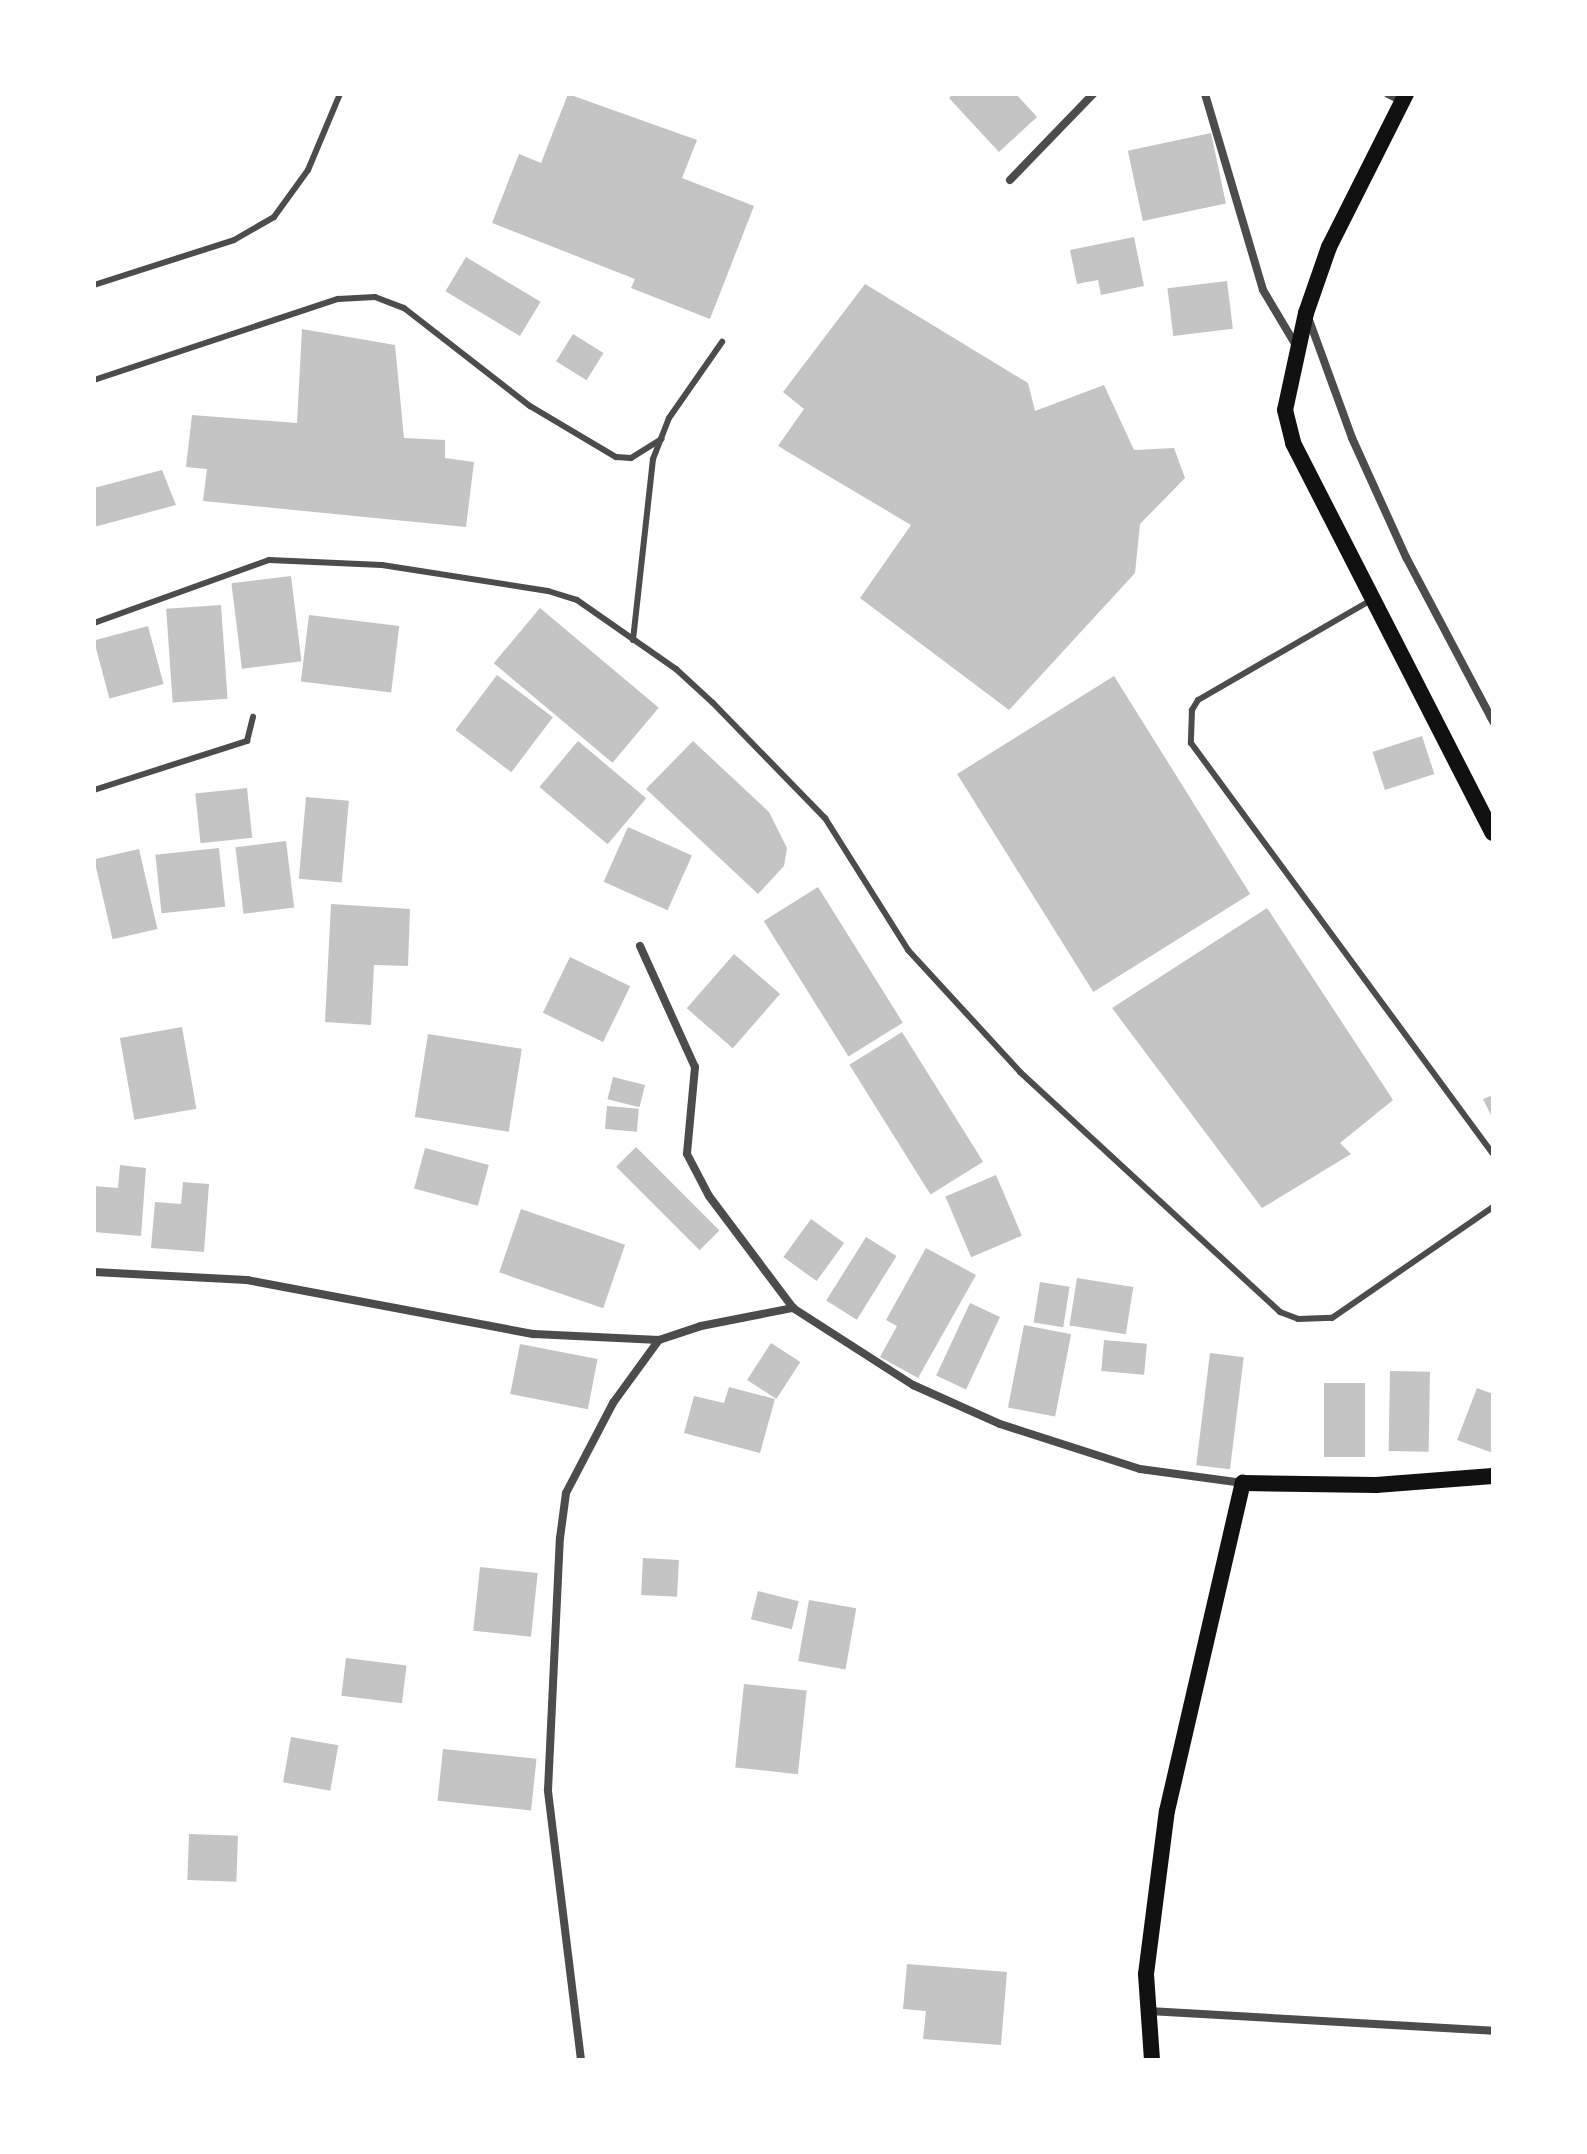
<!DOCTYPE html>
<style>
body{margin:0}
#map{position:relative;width:1587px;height:2154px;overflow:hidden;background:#fff;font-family:Karla,sans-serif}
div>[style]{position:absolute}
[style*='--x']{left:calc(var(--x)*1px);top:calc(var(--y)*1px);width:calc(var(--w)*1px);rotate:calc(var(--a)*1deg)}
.building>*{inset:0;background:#c4c4c4;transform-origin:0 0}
.service>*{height:6px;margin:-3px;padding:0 3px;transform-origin:3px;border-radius:3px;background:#4c4c4c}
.minor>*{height:8px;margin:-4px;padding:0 4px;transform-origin:4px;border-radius:4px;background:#4c4c4c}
.secondary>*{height:16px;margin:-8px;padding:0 8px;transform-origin:8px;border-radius:8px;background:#111}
span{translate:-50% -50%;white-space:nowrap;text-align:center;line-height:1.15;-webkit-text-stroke:8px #fff;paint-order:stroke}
.frame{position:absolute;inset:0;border:96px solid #fff;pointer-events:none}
</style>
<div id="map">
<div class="building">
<div style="clip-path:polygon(568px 94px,697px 140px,682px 178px,754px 206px,710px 319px,631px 288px,635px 279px,492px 223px,519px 154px,541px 163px)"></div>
<div style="clip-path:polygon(953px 94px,1016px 94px,1037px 117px,999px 152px,949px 98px)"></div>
<div style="left:1211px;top:133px;width:72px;height:85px;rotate:78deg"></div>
<div style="clip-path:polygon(1134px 237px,1144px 286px,1101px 295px,1098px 280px,1077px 284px,1070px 250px)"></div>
<div style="left:466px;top:257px;width:87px;height:40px;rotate:31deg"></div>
<div style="left:1227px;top:281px;width:48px;height:60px;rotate:83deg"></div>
<div style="clip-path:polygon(865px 284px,1028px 383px,1035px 411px,1104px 385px,1134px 450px,1174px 448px,1185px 478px,1140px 524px,1135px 573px,1009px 710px,860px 598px,911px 525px,778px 446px,804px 409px,783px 392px)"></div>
<div style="clip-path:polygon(302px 329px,395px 345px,404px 438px,445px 440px,445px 458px,474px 462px,466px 527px,203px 501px,207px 469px,186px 467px,192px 415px,297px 423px)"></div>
<div style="left:573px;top:334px;width:36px;height:32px;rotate:32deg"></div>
<div style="clip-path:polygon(162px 470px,176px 505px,94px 527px,94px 488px)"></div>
<div style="left:291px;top:576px;width:86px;height:60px;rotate:83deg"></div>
<div style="left:221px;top:605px;width:94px;height:55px;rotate:86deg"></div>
<div style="left:540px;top:608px;width:155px;height:72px;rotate:40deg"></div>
<div style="left:309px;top:615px;width:91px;height:67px;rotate:7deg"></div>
<div style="left:148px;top:626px;width:60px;height:56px;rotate:75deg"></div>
<div style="left:497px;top:675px;width:70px;height:69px;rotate:37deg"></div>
<div style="left:1114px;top:676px;width:257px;height:185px;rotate:58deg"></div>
<div style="left:1422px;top:736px;width:40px;height:52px;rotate:72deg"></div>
<div style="left:578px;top:741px;width:89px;height:60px;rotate:40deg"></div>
<div style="clip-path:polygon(693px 741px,769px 812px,787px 848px,784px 866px,758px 894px,646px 789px)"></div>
<div style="left:247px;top:788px;width:50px;height:52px;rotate:84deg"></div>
<div style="left:306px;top:797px;width:43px;height:82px;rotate:5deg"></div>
<div style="left:628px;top:827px;width:70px;height:60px;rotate:24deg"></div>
<div style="left:286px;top:841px;width:67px;height:51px;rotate:83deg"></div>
<div style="left:219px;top:848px;width:59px;height:64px;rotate:84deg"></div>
<div style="left:139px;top:849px;width:82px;height:46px;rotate:77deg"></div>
<div style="left:818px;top:887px;width:160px;height:64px;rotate:58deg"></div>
<div style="clip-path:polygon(331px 904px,410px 909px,408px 966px,374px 965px,371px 1025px,325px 1022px)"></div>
<div style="clip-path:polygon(1267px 908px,1393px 1100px,1340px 1143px,1351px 1154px,1262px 1208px,1112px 1008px)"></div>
<div style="left:734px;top:954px;width:61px;height:72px;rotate:41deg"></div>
<div style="left:570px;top:957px;width:67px;height:62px;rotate:26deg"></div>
<div style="left:182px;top:1027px;width:83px;height:63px;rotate:80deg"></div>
<div style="left:902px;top:1032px;width:153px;height:62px;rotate:58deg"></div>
<div style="left:428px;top:1034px;width:95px;height:84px;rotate:9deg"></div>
<div style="left:613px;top:1077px;width:33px;height:23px;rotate:14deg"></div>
<div style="clip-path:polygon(1493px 1095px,1493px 1119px,1483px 1099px)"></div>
<div style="left:607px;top:1106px;width:32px;height:23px;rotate:5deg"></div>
<div style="left:636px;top:1147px;width:118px;height:28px;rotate:45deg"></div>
<div style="left:425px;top:1148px;width:66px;height:42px;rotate:15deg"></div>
<div style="clip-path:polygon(120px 1165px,146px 1168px,141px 1236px,94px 1232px,94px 1186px,118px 1188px)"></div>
<div style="left:996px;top:1175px;width:66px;height:55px;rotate:67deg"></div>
<div style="clip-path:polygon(183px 1182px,209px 1184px,204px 1252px,151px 1248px,155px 1202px,181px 1204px)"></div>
<div style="left:521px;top:1209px;width:110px;height:67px;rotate:19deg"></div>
<div style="left:811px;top:1219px;width:41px;height:47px;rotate:36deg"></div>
<div style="left:866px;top:1237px;width:36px;height:75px;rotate:32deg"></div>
<div style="clip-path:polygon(926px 1248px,976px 1275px,918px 1378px,880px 1357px,897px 1326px,886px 1320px)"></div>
<div style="left:1077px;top:1278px;width:57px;height:48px;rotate:9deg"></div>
<div style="left:1040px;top:1282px;width:30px;height:41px;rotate:9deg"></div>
<div style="left:970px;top:1303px;width:33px;height:80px;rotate:25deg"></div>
<div style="left:1024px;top:1325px;width:48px;height:84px;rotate:11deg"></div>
<div style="left:1104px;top:1340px;width:43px;height:31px;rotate:5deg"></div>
<div style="left:771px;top:1343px;width:35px;height:44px;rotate:33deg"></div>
<div style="left:520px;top:1344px;width:79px;height:51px;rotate:11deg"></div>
<div style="left:1210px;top:1353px;width:34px;height:113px;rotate:7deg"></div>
<div style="left:1390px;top:1371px;width:40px;height:80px;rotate:1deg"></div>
<div style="left:1324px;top:1383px;width:41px;height:74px"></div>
<div style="clip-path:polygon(729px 1387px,775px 1399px,760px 1453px,684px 1433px,694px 1396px,724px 1403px)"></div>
<div style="clip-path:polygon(1477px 1388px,1493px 1394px,1493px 1453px,1457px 1440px)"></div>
<div style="left:643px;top:1558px;width:36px;height:37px;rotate:3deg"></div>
<div style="left:480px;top:1567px;width:58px;height:64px;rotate:6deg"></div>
<div style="left:758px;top:1591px;width:42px;height:29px;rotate:14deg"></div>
<div style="left:809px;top:1600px;width:48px;height:62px;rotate:10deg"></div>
<div style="left:346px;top:1658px;width:61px;height:38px;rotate:7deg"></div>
<div style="left:744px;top:1684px;width:63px;height:84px;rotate:6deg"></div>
<div style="left:291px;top:1737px;width:48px;height:46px;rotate:10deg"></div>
<div style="left:443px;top:1749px;width:94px;height:52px;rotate:6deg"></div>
<div style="left:189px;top:1834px;width:49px;height:46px;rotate:2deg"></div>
<div style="clip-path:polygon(907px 1964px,1007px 1972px,1001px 2045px,923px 2039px,926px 2011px,903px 2009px)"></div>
</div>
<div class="service">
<div style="--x:94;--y:285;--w:147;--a:-17.8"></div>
<div style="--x:234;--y:240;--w:46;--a:-29.9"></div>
<div style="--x:274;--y:217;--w:58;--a:-54.1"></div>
<div style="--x:308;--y:170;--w:82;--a:-67.2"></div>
<div style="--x:94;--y:380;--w:257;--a:-18.4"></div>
<div style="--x:338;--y:299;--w:37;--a:-3"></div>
<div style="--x:375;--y:297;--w:31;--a:21"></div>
<div style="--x:404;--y:308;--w:160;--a:37.9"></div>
<div style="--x:530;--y:406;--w:100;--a:30.7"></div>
<div style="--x:616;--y:457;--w:15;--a:4"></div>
<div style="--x:631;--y:458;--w:36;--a:-32"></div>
<div style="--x:1373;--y:599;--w:202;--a:150"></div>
<div style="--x:1198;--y:700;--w:12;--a:121"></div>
<div style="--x:1192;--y:710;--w:33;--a:92"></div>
<div style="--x:1191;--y:743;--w:510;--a:53.69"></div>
<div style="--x:94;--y:623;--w:186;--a:-19.8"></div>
<div style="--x:269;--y:560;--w:113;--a:2.5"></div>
<div style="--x:382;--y:565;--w:168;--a:8.9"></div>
<div style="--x:548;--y:591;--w:30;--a:17"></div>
<div style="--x:577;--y:600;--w:121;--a:34.9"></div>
<div style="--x:676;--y:669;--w:50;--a:42.6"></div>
<div style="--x:713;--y:703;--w:161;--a:45.8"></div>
<div style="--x:825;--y:818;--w:156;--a:57.8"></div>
<div style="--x:908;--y:950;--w:166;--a:47.4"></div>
<div style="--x:1020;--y:1072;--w:354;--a:42.7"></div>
<div style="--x:1280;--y:1312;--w:19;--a:21"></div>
<div style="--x:1298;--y:1319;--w:34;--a:-2"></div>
<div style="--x:1332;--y:1318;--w:196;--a:-34.6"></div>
<div style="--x:633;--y:640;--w:182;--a:-83.7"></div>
<div style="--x:653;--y:459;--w:44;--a:-68.7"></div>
<div style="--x:669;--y:418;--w:93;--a:-55.1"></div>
<div style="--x:94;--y:790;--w:161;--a:-17.8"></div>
<div style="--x:247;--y:741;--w:25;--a:-76"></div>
</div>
<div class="minor">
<div style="--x:1205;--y:94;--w:204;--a:73.5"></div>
<div style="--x:1263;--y:290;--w:66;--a:59.2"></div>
<div style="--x:1388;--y:94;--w:16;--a:27"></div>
<div style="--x:1010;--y:180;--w:120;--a:-46"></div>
<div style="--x:1308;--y:317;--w:129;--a:70"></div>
<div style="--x:1352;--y:438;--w:131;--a:65.6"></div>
<div style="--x:1406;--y:557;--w:186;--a:62.1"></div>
<div style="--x:640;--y:946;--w:133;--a:65.6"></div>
<div style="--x:695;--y:1067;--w:87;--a:95.3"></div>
<div style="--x:687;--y:1154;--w:47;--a:62.4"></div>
<div style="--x:709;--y:1196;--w:140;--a:53.1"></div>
<div style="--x:793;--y:1308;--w:143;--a:32.7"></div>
<div style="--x:913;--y:1385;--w:95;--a:24.1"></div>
<div style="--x:1000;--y:1424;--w:147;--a:17.8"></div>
<div style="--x:1140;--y:1469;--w:104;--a:7.7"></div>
<div style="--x:94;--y:1272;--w:153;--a:3"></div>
<div style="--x:247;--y:1280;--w:292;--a:10.7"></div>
<div style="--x:534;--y:1334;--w:125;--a:2.7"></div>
<div style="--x:659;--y:1340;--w:44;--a:-18.4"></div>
<div style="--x:701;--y:1326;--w:94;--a:-11.1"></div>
<div style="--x:1149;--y:2011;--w:345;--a:3.3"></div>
<div style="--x:581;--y:2060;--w:272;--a:-97"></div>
<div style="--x:548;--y:1790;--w:252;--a:-87.3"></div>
<div style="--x:560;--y:1538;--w:45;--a:-82.4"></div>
<div style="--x:566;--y:1493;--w:102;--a:-62.4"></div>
<div style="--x:613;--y:1403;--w:78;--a:-53.9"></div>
</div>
<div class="secondary">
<div style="--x:1406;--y:94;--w:171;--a:116.7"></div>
<div style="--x:1329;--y:247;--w:70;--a:109.2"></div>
<div style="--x:1306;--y:313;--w:99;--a:102.2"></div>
<div style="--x:1285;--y:410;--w:34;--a:76"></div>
<div style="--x:1293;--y:443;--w:438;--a:62.9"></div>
<div style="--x:1152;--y:2060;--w:86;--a:-94"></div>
<div style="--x:1146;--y:1974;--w:164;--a:-82.7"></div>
<div style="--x:1167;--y:1811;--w:337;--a:-77"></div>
<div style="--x:1243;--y:1483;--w:133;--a:0.9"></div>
<div style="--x:1376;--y:1485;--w:117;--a:-4.4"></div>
</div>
<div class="frame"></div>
</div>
